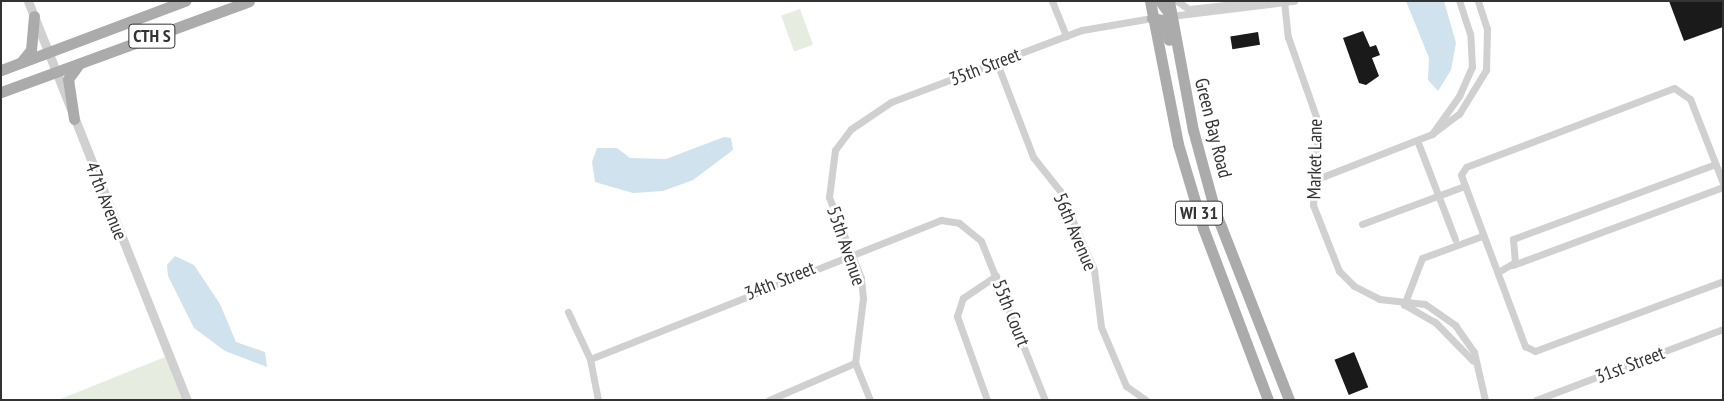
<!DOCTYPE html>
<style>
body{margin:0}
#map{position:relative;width:1724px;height:401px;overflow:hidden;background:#fff;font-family:"PT Sans Narrow",sans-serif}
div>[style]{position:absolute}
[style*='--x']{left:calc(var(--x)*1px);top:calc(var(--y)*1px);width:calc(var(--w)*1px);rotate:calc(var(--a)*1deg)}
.green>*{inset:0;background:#e6ecdf;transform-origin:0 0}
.water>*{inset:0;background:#cfe2ee}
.building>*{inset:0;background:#1a1a1a;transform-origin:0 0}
.minor>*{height:7px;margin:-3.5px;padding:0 3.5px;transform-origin:3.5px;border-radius:3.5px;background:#d0d0d0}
.tertiary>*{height:9px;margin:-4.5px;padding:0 4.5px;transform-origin:4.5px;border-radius:4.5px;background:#d0d0d0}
.primary>*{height:11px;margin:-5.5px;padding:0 5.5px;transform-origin:5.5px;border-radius:5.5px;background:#ababab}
span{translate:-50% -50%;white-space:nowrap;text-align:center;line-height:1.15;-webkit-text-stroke:5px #fff;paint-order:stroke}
.shield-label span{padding:1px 4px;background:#fff;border:1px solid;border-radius:4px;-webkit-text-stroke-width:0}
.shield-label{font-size:18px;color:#333;font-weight:700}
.street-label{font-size:19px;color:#333}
.frame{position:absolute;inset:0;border:2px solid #333;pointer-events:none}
</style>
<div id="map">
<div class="green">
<div style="left:800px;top:9px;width:38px;height:20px;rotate:70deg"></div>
<div style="clip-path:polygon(165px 357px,182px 400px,58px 400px)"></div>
</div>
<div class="water">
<div style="clip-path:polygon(1406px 1px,1444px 1px,1456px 43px,1451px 70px,1438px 91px,1428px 80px,1429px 58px)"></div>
<div style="clip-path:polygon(724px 137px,731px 138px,733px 150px,693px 180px,663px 191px,633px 193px,595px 182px,592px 162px,597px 148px,617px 148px,630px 158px,666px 159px)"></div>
<div style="clip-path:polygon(175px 256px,194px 265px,220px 304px,236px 342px,265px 352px,267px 367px,225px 351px,194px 328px,168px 276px,167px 265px)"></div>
</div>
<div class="building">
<div style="clip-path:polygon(1669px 1px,1723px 1px,1723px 27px,1684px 41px)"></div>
<div style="clip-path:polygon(1363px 31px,1370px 47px,1376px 45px,1380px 55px,1372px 58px,1379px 76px,1366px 85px,1359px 83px,1343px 38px)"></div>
<div style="left:1258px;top:32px;width:13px;height:28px;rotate:81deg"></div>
<div style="left:1354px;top:352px;width:38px;height:21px;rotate:68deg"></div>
</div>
<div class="minor">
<div style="--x:1052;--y:1;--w:38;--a:68"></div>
<div style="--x:1177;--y:1;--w:14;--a:34"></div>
<div style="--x:1189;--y:9;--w:72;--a:-6.3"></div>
<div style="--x:1284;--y:1;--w:36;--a:84"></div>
<div style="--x:1288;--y:37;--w:90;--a:70.6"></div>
<div style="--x:1318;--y:122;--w:83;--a:93.4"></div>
<div style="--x:1313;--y:205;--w:71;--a:68.5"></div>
<div style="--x:1339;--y:271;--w:21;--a:45"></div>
<div style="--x:1354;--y:286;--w:28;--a:27"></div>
<div style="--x:1379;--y:299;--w:46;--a:6.2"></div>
<div style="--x:1425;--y:304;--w:37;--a:35"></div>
<div style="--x:1455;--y:325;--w:33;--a:55"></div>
<div style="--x:1474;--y:352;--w:49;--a:77.1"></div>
<div style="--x:1171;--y:16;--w:124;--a:-7"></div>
<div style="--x:997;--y:63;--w:101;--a:69"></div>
<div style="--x:1033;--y:157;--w:43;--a:51.5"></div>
<div style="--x:1060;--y:191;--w:86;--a:66.7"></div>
<div style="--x:1094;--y:270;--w:57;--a:83"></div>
<div style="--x:1101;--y:327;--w:64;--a:67"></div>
<div style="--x:1126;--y:386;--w:24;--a:35"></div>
<div style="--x:1432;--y:134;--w:47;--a:-54.6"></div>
<div style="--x:1459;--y:96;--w:32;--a:-66"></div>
<div style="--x:1472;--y:67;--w:33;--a:-93"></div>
<div style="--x:1470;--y:34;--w:35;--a:-108"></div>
<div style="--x:1417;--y:140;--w:106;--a:69"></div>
<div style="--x:1312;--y:181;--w:129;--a:-21.4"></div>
<div style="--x:1432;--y:134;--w:34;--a:-37"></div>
<div style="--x:1459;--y:114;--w:52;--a:-58.5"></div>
<div style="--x:1486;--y:70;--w:41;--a:-88.6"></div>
<div style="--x:1487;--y:29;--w:29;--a:-108"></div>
<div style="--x:1723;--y:183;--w:90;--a:-111.4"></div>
<div style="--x:1690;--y:99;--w:19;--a:-145"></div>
<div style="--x:1674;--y:88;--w:222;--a:159.2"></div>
<div style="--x:1466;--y:167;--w:9;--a:122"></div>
<div style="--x:1461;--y:175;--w:183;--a:69.5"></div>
<div style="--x:1525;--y:346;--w:11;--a:27"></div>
<div style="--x:1535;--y:351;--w:201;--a:-20.4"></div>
<div style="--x:1362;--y:224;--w:110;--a:-20.3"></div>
<div style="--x:1513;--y:265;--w:224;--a:-20.4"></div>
<div style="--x:1498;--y:272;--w:20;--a:-30"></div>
<div style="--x:1515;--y:262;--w:23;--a:-95"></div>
<div style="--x:1513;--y:239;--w:216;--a:-20.3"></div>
<div style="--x:1404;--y:305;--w:50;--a:-69"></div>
<div style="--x:1422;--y:258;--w:64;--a:-20.1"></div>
<div style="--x:1405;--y:305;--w:34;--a:30"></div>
<div style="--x:1435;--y:322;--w:54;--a:45.7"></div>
<div style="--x:568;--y:312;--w:52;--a:64.9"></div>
<div style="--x:590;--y:359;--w:42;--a:79"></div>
<div style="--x:590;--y:359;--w:378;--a:-21.6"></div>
<div style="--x:941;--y:220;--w:18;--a:9"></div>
<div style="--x:959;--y:223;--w:28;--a:39"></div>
<div style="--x:981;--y:241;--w:171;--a:68.1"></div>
<div style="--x:769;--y:400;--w:94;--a:-23.3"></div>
<div style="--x:870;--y:400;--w:40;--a:-112"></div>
<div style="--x:855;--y:363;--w:65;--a:-83"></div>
<div style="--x:863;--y:298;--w:20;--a:-96"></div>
<div style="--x:861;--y:278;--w:87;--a:-111.6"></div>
<div style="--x:829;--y:197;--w:47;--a:-82.7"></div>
<div style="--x:835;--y:150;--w:26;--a:-53"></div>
<div style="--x:851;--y:129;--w:48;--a:-34"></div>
<div style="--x:891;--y:102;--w:204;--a:-20.7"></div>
<div style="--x:1082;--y:30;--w:71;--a:-9.7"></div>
<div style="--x:987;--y:400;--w:89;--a:-109.7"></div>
<div style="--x:957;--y:316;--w:19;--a:-72"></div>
<div style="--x:963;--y:298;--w:40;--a:-34"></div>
<div style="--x:1536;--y:400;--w:200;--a:-20.8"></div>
</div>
<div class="tertiary">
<div style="--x:28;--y:1;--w:430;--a:68.3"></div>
</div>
<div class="primary">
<div style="--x:1150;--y:1;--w:146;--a:78.9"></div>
<div style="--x:1178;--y:144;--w:88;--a:73.4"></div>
<div style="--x:1203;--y:228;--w:184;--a:69.3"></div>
<div style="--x:1160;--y:1;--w:19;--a:54"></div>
<div style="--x:1169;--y:1;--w:131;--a:79.5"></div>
<div style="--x:1193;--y:130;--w:84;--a:74.8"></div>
<div style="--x:1215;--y:211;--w:203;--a:68.6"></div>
<div style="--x:1152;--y:18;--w:10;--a:11"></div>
<div style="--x:1162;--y:20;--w:21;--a:71"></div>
<div style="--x:22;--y:61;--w:14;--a:-51"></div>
<div style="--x:31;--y:50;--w:34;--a:-85"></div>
<div style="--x:1;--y:70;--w:197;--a:-20.6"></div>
<div style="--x:1;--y:92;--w:264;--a:-20.1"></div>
<div style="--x:74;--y:119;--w:40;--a:-98.5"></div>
<div style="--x:68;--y:79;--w:17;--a:-54"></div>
</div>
<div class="shield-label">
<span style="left:152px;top:36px">CTH S</span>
<span style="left:1199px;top:213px">WI 31</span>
</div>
<div class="street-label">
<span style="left:985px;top:67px;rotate:-21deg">35th Street</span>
<span style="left:1213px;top:128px;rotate:76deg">Green Bay Road</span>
<span style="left:1315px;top:159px;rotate:-89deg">Market Lane</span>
<span style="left:106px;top:201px;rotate:68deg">47th Avenue</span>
<span style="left:1075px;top:232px;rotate:67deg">56th Avenue</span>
<span style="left:846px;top:246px;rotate:71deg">55th Avenue</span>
<span style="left:780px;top:281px;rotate:-22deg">34th Street</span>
<span style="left:1011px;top:313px;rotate:68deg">55th Court</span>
<span style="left:1630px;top:365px;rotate:-21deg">31st Street</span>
</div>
<div class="frame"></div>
</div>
